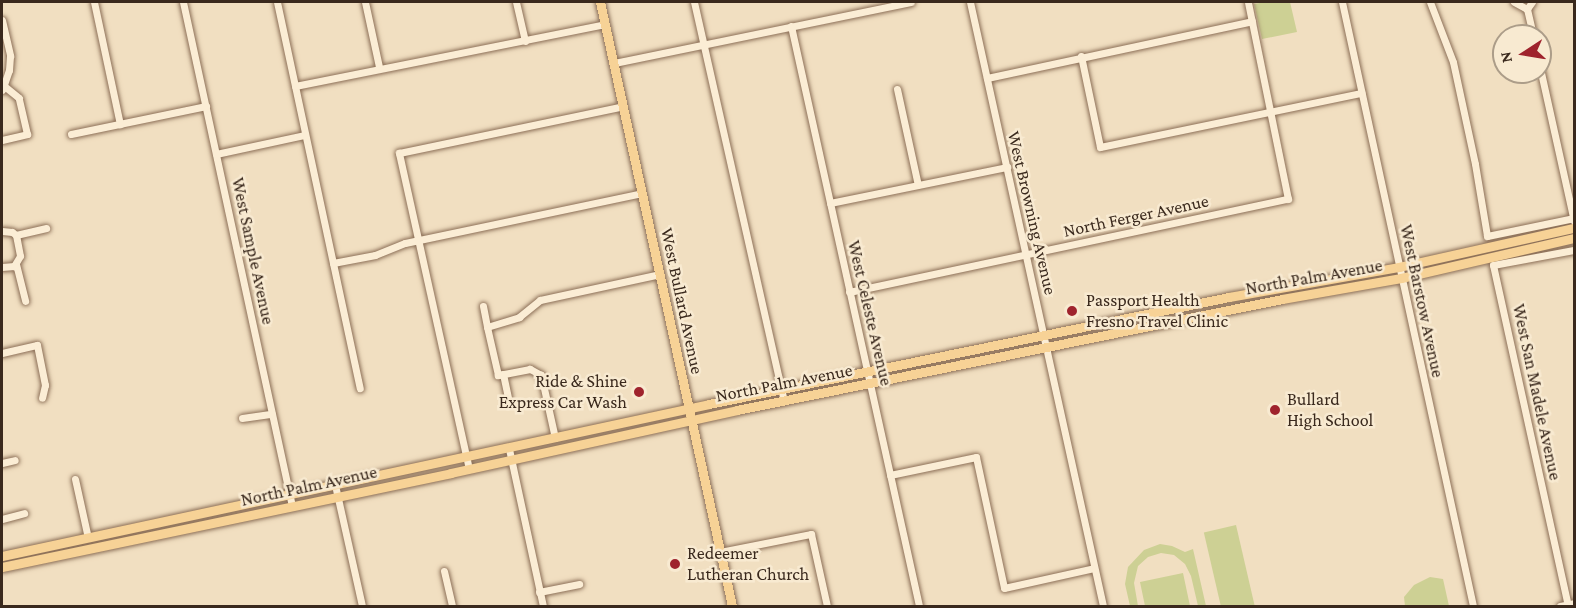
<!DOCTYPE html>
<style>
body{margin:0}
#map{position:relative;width:1576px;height:608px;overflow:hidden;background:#f1dfc1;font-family:"Crimson Pro",serif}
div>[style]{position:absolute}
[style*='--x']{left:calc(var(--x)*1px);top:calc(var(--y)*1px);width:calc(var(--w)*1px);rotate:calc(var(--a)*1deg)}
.green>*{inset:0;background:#cdd094;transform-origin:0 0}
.roads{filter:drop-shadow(0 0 2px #8c6f57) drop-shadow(0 0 2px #8c6f57)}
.minor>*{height:7px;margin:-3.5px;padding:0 3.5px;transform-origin:3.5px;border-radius:3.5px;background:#fbedd5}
.major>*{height:9px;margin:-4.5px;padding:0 4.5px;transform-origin:4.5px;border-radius:4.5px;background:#f7d296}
.dots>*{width:16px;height:16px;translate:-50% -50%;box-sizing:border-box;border:3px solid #f8ead1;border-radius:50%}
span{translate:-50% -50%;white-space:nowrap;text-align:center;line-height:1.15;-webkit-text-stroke:5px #f8ead1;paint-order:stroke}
.street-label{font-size:18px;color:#3a291d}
.poi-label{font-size:18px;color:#3a291d}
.left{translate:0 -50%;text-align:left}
.right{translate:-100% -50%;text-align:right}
.frame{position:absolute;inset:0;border:3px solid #3a291d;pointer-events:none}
.north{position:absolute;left:1492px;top:24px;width:60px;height:60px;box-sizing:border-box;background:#f8ead1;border:2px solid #ac9d89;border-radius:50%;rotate:258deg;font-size:16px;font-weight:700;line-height:24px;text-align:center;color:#3a291d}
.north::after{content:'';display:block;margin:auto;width:21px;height:27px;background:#9f232d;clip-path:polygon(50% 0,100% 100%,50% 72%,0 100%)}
</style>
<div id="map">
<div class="green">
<div style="clip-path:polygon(1265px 2px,1290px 2px,1297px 32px,1262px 39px,1254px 4px)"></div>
<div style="left:1236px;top:525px;width:83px;height:33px;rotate:77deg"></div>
<div style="clip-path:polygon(1160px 544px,1172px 546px,1185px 552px,1193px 549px,1206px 606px,1198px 606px,1191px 576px,1185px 564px,1174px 555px,1161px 553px,1148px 557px,1138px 566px,1134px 583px,1138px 606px,1130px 606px,1125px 584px,1128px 567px,1144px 550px)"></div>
<div style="clip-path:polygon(1183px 573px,1190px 606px,1145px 606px,1140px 582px)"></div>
<div style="clip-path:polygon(1430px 577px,1443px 579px,1449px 606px,1405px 606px,1404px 597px,1414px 585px)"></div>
</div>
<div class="roads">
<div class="minor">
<div style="--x:94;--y:2;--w:125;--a:78"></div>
<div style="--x:183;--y:2;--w:516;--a:77.8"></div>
<div style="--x:277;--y:2;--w:395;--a:77.9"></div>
<div style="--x:365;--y:2;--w:66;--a:77.8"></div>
<div style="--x:516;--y:2;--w:40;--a:77"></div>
<div style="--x:694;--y:2;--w:408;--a:77.3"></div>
<div style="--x:970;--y:2;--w:618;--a:77.58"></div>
<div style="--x:1342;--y:2;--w:618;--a:77.76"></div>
<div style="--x:1430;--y:2;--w:64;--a:69"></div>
<div style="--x:1453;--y:62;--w:104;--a:77.8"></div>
<div style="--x:1475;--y:164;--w:73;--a:80.5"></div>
<div style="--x:1487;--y:236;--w:89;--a:-11.7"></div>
<div style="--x:1514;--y:2;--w:15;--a:28"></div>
<div style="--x:1532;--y:2;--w:9;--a:126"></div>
<div style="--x:1527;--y:9;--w:28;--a:77"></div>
<div style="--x:2;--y:20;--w:37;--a:77"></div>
<div style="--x:10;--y:56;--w:14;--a:94"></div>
<div style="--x:9;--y:70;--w:21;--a:109"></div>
<div style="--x:791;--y:26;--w:594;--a:77.55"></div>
<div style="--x:1081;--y:56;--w:93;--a:78.2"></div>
<div style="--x:1100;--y:147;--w:267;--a:-11.7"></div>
<div style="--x:614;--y:63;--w:303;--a:-11.6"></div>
<div style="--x:1540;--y:68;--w:157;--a:77.5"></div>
<div style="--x:987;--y:78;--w:271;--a:-12.1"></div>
<div style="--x:295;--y:86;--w:316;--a:-11.3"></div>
<div style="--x:897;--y:89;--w:98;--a:77.7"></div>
<div style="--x:71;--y:134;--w:138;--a:-11.7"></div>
<div style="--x:2;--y:140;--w:26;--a:-13"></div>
<div style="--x:27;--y:134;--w:37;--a:-103"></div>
<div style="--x:19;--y:98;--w:19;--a:-141"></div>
<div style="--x:216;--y:154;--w:91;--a:-12.1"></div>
<div style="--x:830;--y:203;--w:181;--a:-11.5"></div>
<div style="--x:2;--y:231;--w:10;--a:6"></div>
<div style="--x:12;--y:232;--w:5;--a:37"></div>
<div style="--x:16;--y:235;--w:21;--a:79"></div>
<div style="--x:20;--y:256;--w:12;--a:121"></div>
<div style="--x:14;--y:266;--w:12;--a:175"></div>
<div style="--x:16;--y:235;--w:31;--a:-13"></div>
<div style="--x:333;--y:263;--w:43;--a:-10.8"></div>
<div style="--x:375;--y:255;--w:32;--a:-22"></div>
<div style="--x:405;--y:243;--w:242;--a:-11.9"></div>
<div style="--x:16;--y:264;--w:38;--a:76"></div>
<div style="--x:849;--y:292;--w:449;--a:-12"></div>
<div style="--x:1288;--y:199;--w:201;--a:-101.5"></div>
<div style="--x:483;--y:306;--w:21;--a:79"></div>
<div style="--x:2;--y:353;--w:36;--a:-13"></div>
<div style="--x:37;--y:345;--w:41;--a:78.7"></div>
<div style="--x:45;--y:385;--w:13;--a:103"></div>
<div style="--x:503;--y:374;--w:24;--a:78"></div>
<div style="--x:242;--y:418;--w:30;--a:-8"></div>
<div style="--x:555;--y:438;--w:65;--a:-102.5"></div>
<div style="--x:541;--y:375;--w:13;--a:-151"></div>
<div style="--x:530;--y:369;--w:33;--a:169"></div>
<div style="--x:498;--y:375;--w:49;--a:-102.9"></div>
<div style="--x:487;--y:327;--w:34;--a:-17"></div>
<div style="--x:519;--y:317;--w:27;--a:-39"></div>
<div style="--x:540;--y:300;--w:123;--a:-12.2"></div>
<div style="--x:509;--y:449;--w:161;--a:77.8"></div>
<div style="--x:2;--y:463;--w:13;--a:-13"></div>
<div style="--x:469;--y:469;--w:324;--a:-102.5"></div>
<div style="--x:399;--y:153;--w:229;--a:-11.8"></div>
<div style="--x:890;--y:475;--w:88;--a:-11.8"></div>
<div style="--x:976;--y:457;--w:134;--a:77.9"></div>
<div style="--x:1004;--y:588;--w:92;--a:-12.5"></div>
<div style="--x:75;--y:479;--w:60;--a:77.6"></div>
<div style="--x:335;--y:485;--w:124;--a:77.4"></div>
<div style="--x:2;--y:519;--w:23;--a:-15"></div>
<div style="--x:720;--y:552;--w:93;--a:-11.2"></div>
<div style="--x:811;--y:534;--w:74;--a:77.5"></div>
<div style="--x:444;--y:571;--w:36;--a:77"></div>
<div style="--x:539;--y:592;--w:41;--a:-11.3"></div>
<div style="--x:1560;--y:606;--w:14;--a:-12"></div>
<div style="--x:1568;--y:606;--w:349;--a:-102.4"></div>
<div style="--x:1493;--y:265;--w:82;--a:-10.5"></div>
</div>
<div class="major">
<div style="--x:600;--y:2;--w:618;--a:77.67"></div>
<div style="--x:2;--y:556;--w:723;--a:-12.13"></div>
<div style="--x:709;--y:404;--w:531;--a:-11.63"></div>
<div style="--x:1229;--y:297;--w:173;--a:-10"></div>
<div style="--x:1399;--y:267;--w:179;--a:-12.6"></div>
<div style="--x:2;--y:567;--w:459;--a:-11.8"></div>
<div style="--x:451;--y:473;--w:293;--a:-12.4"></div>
<div style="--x:737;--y:410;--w:556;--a:-11.51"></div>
<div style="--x:1282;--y:299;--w:121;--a:-10"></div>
<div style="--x:1401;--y:278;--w:178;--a:-13"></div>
</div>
</div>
<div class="dots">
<div style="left:1072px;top:311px;background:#9f232d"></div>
<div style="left:639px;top:392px;background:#9f232d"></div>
<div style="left:1275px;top:410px;background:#9f232d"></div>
<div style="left:675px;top:564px;background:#9f232d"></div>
</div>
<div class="street-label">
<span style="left:1032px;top:213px;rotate:77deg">West Browning Avenue</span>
<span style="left:1136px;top:216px;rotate:-12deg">North Ferger Avenue</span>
<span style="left:253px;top:251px;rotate:78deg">West Sample Avenue</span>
<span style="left:1314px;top:277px;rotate:-10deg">North Palm Avenue</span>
<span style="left:682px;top:301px;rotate:78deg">West Bullard Avenue</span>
<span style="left:1422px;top:301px;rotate:78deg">West Barstow Avenue</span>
<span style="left:870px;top:313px;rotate:77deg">West Celeste Avenue</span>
<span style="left:784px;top:383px;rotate:-11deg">North Palm Avenue</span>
<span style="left:1537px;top:392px;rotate:78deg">West San Madele Avenue</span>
<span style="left:309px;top:486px;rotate:-12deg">North Palm Avenue</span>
</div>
<div class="poi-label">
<span class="left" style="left:1086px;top:311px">Passport Health<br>Fresno Travel Clinic</span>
<span class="right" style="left:627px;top:392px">Ride &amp; Shine<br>Express Car Wash</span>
<span class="left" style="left:1287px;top:410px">Bullard<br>High School</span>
<span class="left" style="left:687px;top:564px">Redeemer<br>Lutheran Church</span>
</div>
<div class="frame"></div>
<div class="north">N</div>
</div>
